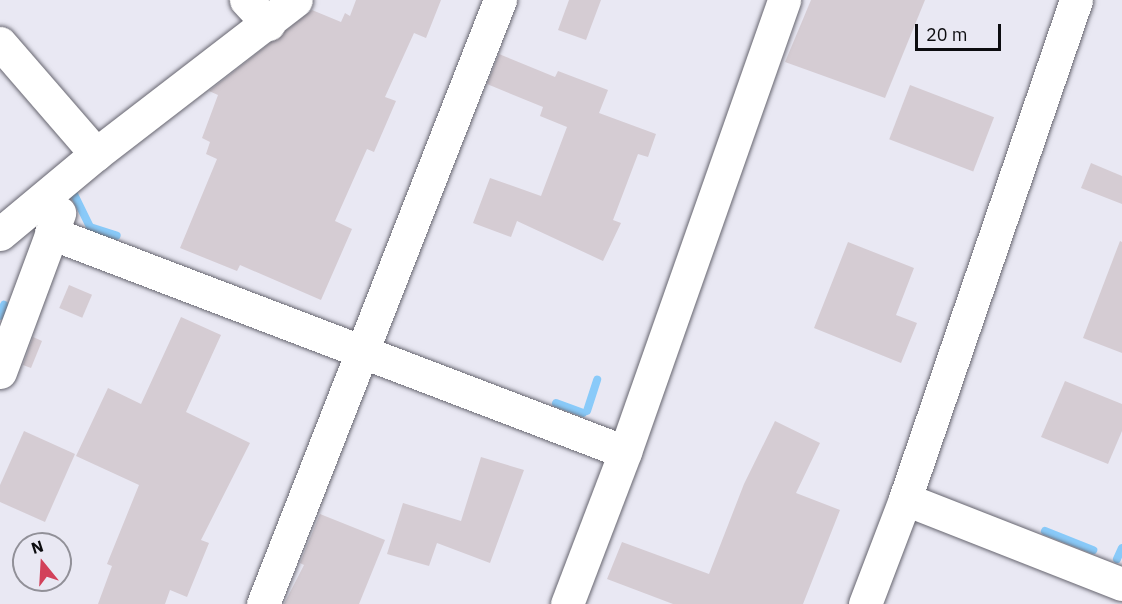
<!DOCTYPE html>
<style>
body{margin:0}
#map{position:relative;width:1122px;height:604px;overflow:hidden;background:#e9e8f3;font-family:"IBM Plex Sans",sans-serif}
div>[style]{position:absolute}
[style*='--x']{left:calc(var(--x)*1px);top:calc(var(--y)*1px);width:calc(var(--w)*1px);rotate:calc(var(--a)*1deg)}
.stream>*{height:8px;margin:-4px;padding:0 4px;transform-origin:4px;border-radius:4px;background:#89caf9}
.building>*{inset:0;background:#d5ccd3;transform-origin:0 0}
.roads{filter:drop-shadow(0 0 2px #66656f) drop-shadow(0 0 2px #66656f)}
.minor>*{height:33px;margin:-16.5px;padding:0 16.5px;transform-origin:16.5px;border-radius:16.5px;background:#fff}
span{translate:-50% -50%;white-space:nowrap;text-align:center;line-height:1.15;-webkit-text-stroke:4.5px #e9e8f3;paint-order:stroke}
.north{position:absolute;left:12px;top:532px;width:60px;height:60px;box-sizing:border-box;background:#e9e8f3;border:2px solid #919098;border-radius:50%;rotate:342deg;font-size:16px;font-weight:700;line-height:24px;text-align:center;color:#0c0c0f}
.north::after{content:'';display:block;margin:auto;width:21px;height:27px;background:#d2415a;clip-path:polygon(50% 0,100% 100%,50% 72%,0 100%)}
.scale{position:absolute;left:915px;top:24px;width:86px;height:27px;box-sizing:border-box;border:3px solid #0c0c0f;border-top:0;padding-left:8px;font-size:18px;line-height:21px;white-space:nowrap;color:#0c0c0f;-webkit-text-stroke:4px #e9e8f3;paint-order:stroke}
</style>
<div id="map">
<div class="stream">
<div style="--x:70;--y:186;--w:46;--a:64"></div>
<div style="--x:90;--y:227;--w:28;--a:18"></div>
<div style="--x:0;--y:316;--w:12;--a:-70"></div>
<div style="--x:556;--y:403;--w:29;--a:20"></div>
<div style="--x:587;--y:411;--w:33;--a:-72"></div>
<div style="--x:1045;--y:531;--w:52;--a:21.6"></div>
<div style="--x:1117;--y:559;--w:12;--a:-66"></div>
</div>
<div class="building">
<div style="clip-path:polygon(356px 0,441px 0,426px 38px,414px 33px,385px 97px,396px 101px,374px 152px,367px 149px,335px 221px,352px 229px,321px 300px,240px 265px,237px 271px,180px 248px,217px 159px,206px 154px,210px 142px,202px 138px,218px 95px,209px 91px,312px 10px,341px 22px,345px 13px,350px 16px)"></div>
<div style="clip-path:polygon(569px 0,601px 0,586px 40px,558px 30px)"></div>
<div style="clip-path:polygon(811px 0,925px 0,885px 98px,785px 62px)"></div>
<div style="clip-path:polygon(499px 54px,555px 77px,558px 71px,608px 90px,599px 113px,656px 134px,648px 157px,638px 154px,613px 220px,621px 223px,603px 261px,517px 221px,511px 237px,473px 223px,490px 178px,541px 196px,567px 127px,540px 116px,543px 107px,487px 84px)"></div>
<div style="left:910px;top:85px;width:90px;height:58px;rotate:21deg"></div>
<div style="clip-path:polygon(1091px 163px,1122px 176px,1122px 204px,1081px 188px)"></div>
<div style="clip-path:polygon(1120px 241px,1122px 242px,1122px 353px,1083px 338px)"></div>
<div style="clip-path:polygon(848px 242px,914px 268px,896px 315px,917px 323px,901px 363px,814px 328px)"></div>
<div style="left:69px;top:285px;width:25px;height:25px;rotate:23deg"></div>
<div style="clip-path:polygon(181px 317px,221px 335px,186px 412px,250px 443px,201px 540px,209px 543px,187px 597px,170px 590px,165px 604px,98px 604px,112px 566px,107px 564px,139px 485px,76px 456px,108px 388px,141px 404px)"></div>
<div style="clip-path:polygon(33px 337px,42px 341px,31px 368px,23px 365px)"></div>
<div style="clip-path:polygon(1065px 381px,1122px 404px,1122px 431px,1108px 464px,1041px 437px)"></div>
<div style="clip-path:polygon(775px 421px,820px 443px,796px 493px,840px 510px,803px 604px,673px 604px,607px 579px,622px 542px,709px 574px,744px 484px)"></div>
<div style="clip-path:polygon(24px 431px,75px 454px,45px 522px,0 502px,0 485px)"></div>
<div style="clip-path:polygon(481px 457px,524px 470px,490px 563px,437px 543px,429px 566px,387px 554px,403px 503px,461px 521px)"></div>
<div style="clip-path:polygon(320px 514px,385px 540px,359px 604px,284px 604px,304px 565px,300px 563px)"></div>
</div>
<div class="roads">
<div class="minor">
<div style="--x:246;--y:0;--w:33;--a:47"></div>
<div style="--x:0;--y:43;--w:147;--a:49.1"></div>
<div style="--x:51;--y:233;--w:614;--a:20.88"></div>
<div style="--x:0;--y:234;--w:125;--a:-39.8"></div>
<div style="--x:96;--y:154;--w:252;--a:-37.6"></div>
<div style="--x:0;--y:372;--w:170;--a:-69.6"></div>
<div style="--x:905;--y:499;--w:233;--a:21.4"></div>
<div style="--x:263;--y:604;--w:649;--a:-68.58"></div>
<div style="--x:567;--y:604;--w:163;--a:-69.1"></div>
<div style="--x:625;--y:452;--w:479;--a:-70.6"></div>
<div style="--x:865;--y:604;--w:112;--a:-69.1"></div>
<div style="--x:905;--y:499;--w:527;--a:-71.08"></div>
</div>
</div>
<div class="north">N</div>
<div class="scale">20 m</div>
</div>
